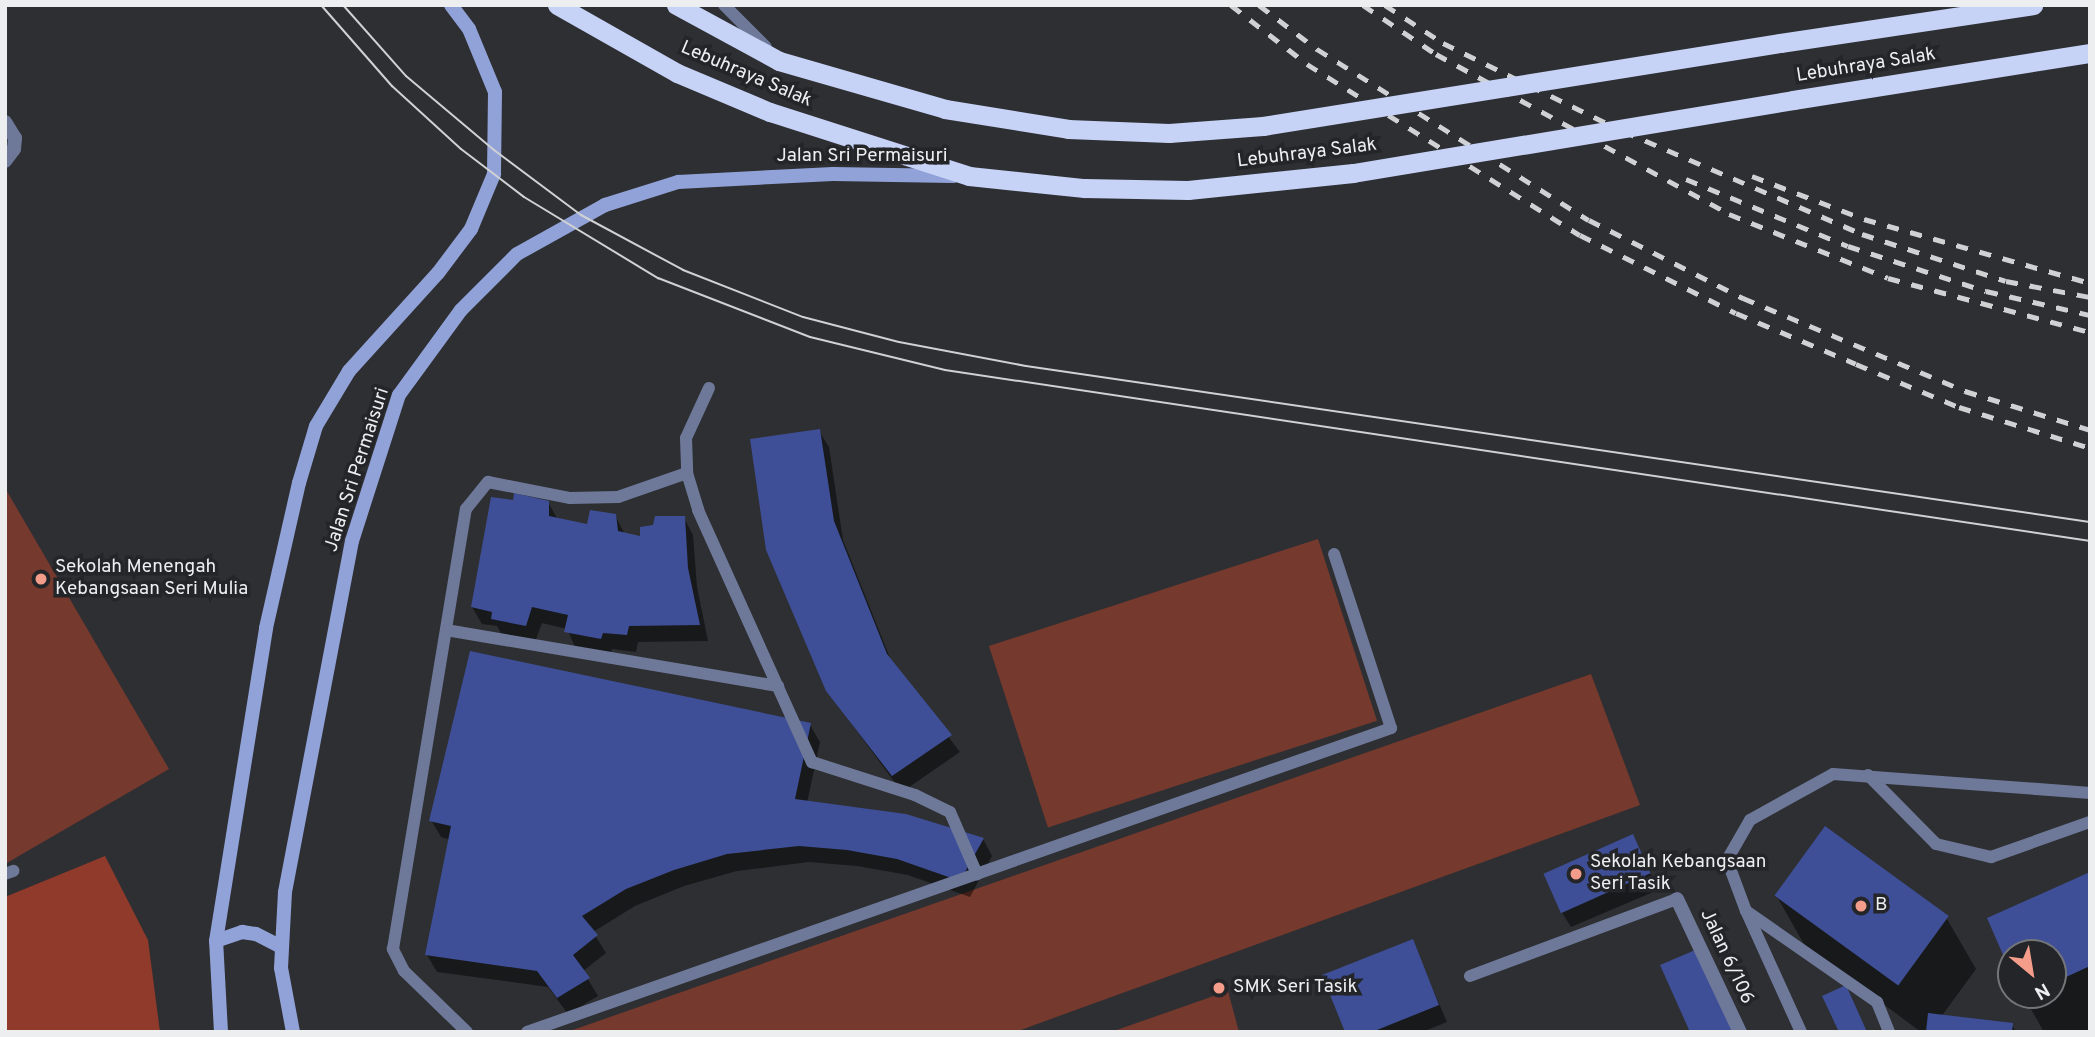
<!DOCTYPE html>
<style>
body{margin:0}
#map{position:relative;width:2095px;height:1037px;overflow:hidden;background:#2e2f32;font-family:Overpass,sans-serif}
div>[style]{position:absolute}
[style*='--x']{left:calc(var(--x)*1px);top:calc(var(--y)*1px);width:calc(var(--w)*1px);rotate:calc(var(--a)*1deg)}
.green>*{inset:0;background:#76392e;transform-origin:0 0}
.forest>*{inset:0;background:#8f3a2b}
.shadow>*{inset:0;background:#0007}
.building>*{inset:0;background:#3e4f97;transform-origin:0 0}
.service>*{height:12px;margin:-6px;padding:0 6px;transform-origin:6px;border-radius:6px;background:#6e799a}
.minor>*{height:14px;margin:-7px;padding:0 7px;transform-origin:7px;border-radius:7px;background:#6e799a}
.secondary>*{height:14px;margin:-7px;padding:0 7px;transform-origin:7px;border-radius:7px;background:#91a2d8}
.trunk>*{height:19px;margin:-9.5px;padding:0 9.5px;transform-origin:9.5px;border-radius:9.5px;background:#c6d2f6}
.tram>*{height:2px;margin:-1px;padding:0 1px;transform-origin:1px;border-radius:1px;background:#d0d1d3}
.rail>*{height:5px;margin-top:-2.5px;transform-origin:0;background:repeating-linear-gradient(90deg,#d0d1d3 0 12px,transparent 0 24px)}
.trunk-bridge>*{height:19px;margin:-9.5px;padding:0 9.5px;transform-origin:9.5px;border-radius:9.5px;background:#c6d2f6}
.dots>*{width:19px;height:19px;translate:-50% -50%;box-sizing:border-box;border:4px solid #242528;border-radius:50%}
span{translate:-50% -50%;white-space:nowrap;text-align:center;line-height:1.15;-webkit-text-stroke:7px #242528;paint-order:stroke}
.street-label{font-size:19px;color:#edeef0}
.poi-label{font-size:19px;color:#edeef0}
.left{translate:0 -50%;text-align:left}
.frame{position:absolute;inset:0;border:7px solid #edeef0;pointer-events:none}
.north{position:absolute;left:1997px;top:939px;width:70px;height:70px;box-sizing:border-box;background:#242528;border:2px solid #747578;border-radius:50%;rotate:150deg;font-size:19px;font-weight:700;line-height:28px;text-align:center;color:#edeef0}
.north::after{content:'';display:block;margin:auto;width:24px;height:32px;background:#f49d8b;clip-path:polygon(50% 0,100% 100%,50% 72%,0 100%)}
</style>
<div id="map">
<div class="green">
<div style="clip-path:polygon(5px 488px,169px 769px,5px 864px)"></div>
<div style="left:1318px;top:539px;width:191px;height:346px;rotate:72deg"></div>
<div style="clip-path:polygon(1591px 674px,1640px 805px,1015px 1032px,567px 1032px)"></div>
<div style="clip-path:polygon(1228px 991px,1239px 1032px,1111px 1032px)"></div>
</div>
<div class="forest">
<div style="clip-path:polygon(105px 856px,148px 940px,160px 1032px,5px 1032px,5px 897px)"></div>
</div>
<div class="shadow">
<div style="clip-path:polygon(819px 431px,829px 447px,843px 540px,892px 663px,960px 752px,902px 792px,827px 691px)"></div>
<div style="clip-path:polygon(548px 502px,558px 520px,588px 526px,615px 515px,625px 535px,642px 538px,684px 518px,693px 535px,697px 587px,708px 641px,638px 642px,636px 652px,612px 649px,610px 655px,576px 649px,567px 629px,542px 623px,535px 642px,502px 635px,497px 626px,482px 624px,472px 607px)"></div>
<div style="clip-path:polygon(810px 725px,820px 742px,807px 803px,983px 839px,992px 856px,970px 897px,908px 875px,857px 866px,809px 862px,737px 871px,684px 886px,635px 906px,593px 932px,606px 953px,583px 971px,598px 996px,568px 1014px,548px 987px,437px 972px,427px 955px,450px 840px,441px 837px,431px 820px)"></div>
<div style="clip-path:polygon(1825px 828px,1947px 919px,1976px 969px,1941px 1017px,2012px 1025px,2016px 1032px,1921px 1032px,1805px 946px,1776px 895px)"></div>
<div style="clip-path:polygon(1633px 836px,1658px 890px,1571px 927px,1561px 911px)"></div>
<div style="clip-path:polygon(2090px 874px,2090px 1030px,2044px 1032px,2023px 995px,2053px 995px,2053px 953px,2011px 953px,2011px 969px,1989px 919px)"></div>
<div style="clip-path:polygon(1412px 941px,1447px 1022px,1422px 1032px,1347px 1032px)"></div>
</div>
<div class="building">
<div style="clip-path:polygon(820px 429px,834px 521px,887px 654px,952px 735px,892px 776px,826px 691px,766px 550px,750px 439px)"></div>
<div style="clip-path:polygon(514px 493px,549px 501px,549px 516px,587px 524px,590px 510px,616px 514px,618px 531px,640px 536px,640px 527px,653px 525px,655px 516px,685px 516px,688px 568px,700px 625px,629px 626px,627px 635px,603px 633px,601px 639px,564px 632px,568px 615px,532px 607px,526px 626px,491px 619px,492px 612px,471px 607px,491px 497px,513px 500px)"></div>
<div style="clip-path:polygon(470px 651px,811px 723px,795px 799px,906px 814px,984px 838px,960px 881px,897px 859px,847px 850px,799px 846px,727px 854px,674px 870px,626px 889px,582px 916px,598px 935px,573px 955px,590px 978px,557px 998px,537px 971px,425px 955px,451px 826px,429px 821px)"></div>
<div style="left:1825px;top:826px;width:153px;height:86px;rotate:36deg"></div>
<div style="left:1633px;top:834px;width:43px;height:98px;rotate:66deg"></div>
<div style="clip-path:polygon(2090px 872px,2090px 966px,2053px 983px,2053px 953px,2011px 953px,2011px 973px,1987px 918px)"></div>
<div style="clip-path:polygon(1413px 939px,1439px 1005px,1372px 1032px,1345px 1032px,1322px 975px)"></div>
<div style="clip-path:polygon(1700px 948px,1737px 1032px,1690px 1032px,1660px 965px)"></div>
<div style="clip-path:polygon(1846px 985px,1867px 1032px,1839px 1032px,1822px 996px)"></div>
<div style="clip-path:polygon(1928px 1013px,2013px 1023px,2012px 1032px,1926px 1032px)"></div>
</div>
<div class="service">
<div style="--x:724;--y:5;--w:59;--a:45"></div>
<div style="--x:709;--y:388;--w:55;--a:114.7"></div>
<div style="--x:686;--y:438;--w:35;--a:88"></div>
<div style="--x:687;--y:473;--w:39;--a:73"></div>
<div style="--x:698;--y:510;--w:277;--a:65.7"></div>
<div style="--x:812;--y:762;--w:108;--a:17.8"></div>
<div style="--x:915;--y:795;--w:39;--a:26"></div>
<div style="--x:950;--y:812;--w:68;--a:66.5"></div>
<div style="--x:446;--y:630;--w:337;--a:9.6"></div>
<div style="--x:1868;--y:775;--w:97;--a:45.4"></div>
<div style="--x:1936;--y:844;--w:57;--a:13.3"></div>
<div style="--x:1991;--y:857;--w:105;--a:-19.5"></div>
<div style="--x:5;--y:874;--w:9;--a:-21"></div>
<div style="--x:1746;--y:911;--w:160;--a:34.8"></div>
<div style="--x:1877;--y:1002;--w:32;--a:68"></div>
<div style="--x:1470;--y:976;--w:221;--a:-20.4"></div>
<div style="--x:467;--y:1032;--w:88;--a:-135.9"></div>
<div style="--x:404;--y:971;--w:25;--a:-117"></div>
<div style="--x:393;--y:949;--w:446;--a:-80.6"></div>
<div style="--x:466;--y:509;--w:35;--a:-51"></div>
<div style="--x:488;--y:482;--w:84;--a:11"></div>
<div style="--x:570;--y:498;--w:48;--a:-1.2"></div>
<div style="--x:618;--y:497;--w:73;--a:-19.2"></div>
<div style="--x:527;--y:1032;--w:916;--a:-19.38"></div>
<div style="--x:1391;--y:728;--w:183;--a:-108.1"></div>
<div style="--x:1801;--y:1032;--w:133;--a:-114.4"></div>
<div style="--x:1746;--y:911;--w:54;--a:-110.4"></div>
<div style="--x:1727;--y:860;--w:46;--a:-60.1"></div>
<div style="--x:1750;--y:820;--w:95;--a:-29"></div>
<div style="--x:1833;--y:774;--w:258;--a:4.2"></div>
</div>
<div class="minor">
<div style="--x:5;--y:122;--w:19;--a:58"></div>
<div style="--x:15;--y:138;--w:11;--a:95"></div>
<div style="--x:14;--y:149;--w:15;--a:127"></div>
<div style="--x:1677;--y:899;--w:147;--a:64.7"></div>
</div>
<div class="secondary">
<div style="--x:216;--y:941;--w:28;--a:-19"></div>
<div style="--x:242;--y:932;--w:14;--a:8"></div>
<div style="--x:256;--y:934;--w:28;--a:27"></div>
<div style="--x:221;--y:1032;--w:91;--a:-93.1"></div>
<div style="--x:216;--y:941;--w:317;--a:-80.9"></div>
<div style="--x:266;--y:628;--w:149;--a:-77.2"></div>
<div style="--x:299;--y:483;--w:59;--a:-73.4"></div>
<div style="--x:316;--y:426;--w:64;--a:-59"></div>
<div style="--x:349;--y:371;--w:132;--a:-47.8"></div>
<div style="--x:438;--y:273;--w:55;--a:-53.1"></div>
<div style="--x:471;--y:229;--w:60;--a:-67.3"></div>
<div style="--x:494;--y:174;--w:82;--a:-89.3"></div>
<div style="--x:495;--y:92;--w:68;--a:-112.4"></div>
<div style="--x:469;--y:29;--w:30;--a:-127"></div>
<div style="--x:293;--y:1032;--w:65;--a:-100.6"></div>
<div style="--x:281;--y:968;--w:76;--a:-87"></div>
<div style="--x:285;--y:892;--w:357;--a:-79.2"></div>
<div style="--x:352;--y:541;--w:153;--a:-72.2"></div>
<div style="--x:399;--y:395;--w:105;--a:-53.9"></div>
<div style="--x:461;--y:310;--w:79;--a:-45"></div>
<div style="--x:517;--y:254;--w:101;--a:-29.1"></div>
<div style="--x:605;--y:205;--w:77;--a:-17.5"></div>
<div style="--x:678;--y:182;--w:155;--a:-3"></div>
<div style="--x:833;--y:174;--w:120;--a:1"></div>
</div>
<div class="trunk">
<div style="--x:557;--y:5;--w:138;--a:29.5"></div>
<div style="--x:677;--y:73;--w:101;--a:22.8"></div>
<div style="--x:770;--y:112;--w:209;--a:17.8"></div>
<div style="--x:969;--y:176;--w:116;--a:6"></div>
<div style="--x:1084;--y:188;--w:104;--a:1.1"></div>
<div style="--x:676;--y:5;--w:117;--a:28.5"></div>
<div style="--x:779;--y:61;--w:173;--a:16.1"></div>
<div style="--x:945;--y:109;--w:125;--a:9.2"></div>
<div style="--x:1068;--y:129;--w:101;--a:2.3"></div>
<div style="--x:1780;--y:43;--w:256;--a:-8.5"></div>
<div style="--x:1793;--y:100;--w:301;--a:-9"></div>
</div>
<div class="tram">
<div style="--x:321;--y:5;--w:108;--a:48.8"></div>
<div style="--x:392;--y:86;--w:93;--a:42.4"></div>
<div style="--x:461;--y:149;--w:79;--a:37.3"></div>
<div style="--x:524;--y:197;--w:157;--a:31.2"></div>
<div style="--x:658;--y:278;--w:163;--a:21.2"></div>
<div style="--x:810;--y:337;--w:139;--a:13.7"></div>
<div style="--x:945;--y:370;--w:1158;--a:8.49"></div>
<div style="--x:343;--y:5;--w:95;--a:48.4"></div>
<div style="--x:406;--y:76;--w:115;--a:40.1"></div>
<div style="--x:494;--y:150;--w:109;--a:36.8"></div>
<div style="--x:581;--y:215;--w:116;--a:28.3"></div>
<div style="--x:683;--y:270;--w:129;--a:21.4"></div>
<div style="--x:803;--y:317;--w:99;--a:14.6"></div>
<div style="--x:899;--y:342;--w:129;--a:10.7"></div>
<div style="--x:1026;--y:366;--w:1075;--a:8.34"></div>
</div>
<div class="rail">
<div style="--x:1231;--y:5;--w:96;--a:37.8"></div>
<div style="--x:1307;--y:64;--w:322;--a:32.1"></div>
<div style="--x:1580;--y:235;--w:174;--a:26.6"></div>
<div style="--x:1736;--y:313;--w:130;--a:23"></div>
<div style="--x:1856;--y:364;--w:112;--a:22.7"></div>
<div style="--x:1959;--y:407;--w:137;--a:17.4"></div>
<div style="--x:1259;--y:5;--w:73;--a:37.2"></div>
<div style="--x:1317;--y:49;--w:321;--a:32.2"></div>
<div style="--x:1589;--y:220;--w:173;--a:26.9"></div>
<div style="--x:1743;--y:298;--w:241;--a:22.7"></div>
<div style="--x:1965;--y:391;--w:131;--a:17.3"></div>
<div style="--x:1363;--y:5;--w:88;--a:33.9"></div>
<div style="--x:1436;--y:54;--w:334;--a:28.6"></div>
<div style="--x:1729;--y:214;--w:171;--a:21.9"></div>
<div style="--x:1888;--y:278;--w:209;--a:15"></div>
<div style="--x:1385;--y:5;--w:69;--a:33.2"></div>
<div style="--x:1443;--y:43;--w:200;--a:26.1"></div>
<div style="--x:1623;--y:131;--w:260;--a:23.3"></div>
<div style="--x:1862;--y:234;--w:151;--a:18.1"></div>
<div style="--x:2006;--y:281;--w:86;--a:10.8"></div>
<div style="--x:1752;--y:176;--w:120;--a:21"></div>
<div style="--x:1864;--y:219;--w:235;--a:15.8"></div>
<div style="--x:1686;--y:179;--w:175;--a:22.5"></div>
<div style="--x:1848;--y:246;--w:145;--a:18.1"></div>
<div style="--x:1986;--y:291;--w:107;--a:13"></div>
</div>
<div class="trunk-bridge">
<div style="--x:1169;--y:133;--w:94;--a:-4.3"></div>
<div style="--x:1263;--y:126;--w:524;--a:-9.12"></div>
<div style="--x:1188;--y:190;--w:166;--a:-5.9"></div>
<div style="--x:1353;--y:173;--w:446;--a:-9.4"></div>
</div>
<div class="dots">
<div style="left:41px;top:579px;background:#f49d8b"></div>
<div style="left:1576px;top:874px;background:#f49d8b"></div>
<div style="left:1861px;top:906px;background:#f49d8b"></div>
<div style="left:1219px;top:988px;background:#f49d8b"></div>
</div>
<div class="street-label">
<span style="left:1866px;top:66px;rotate:-9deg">Lebuhraya Salak</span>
<span style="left:746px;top:75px;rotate:23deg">Lebuhraya Salak</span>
<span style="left:1307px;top:154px;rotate:-7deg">Lebuhraya Salak</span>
<span style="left:862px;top:157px">Jalan Sri Permaisuri</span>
<span style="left:358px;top:470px;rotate:-72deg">Jalan Sri Permaisuri</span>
<span style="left:1726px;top:957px;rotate:65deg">Jalan 6/106</span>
</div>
<div class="poi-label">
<span class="left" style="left:55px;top:579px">Sekolah Menengah<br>Kebangsaan Seri Mulia</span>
<span class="left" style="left:1590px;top:874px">Sekolah Kebangsaan<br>Seri Tasik</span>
<span class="left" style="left:1875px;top:906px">B</span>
<span class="left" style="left:1233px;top:988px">SMK Seri Tasik</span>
</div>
<div class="frame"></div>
<div class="north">N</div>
</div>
